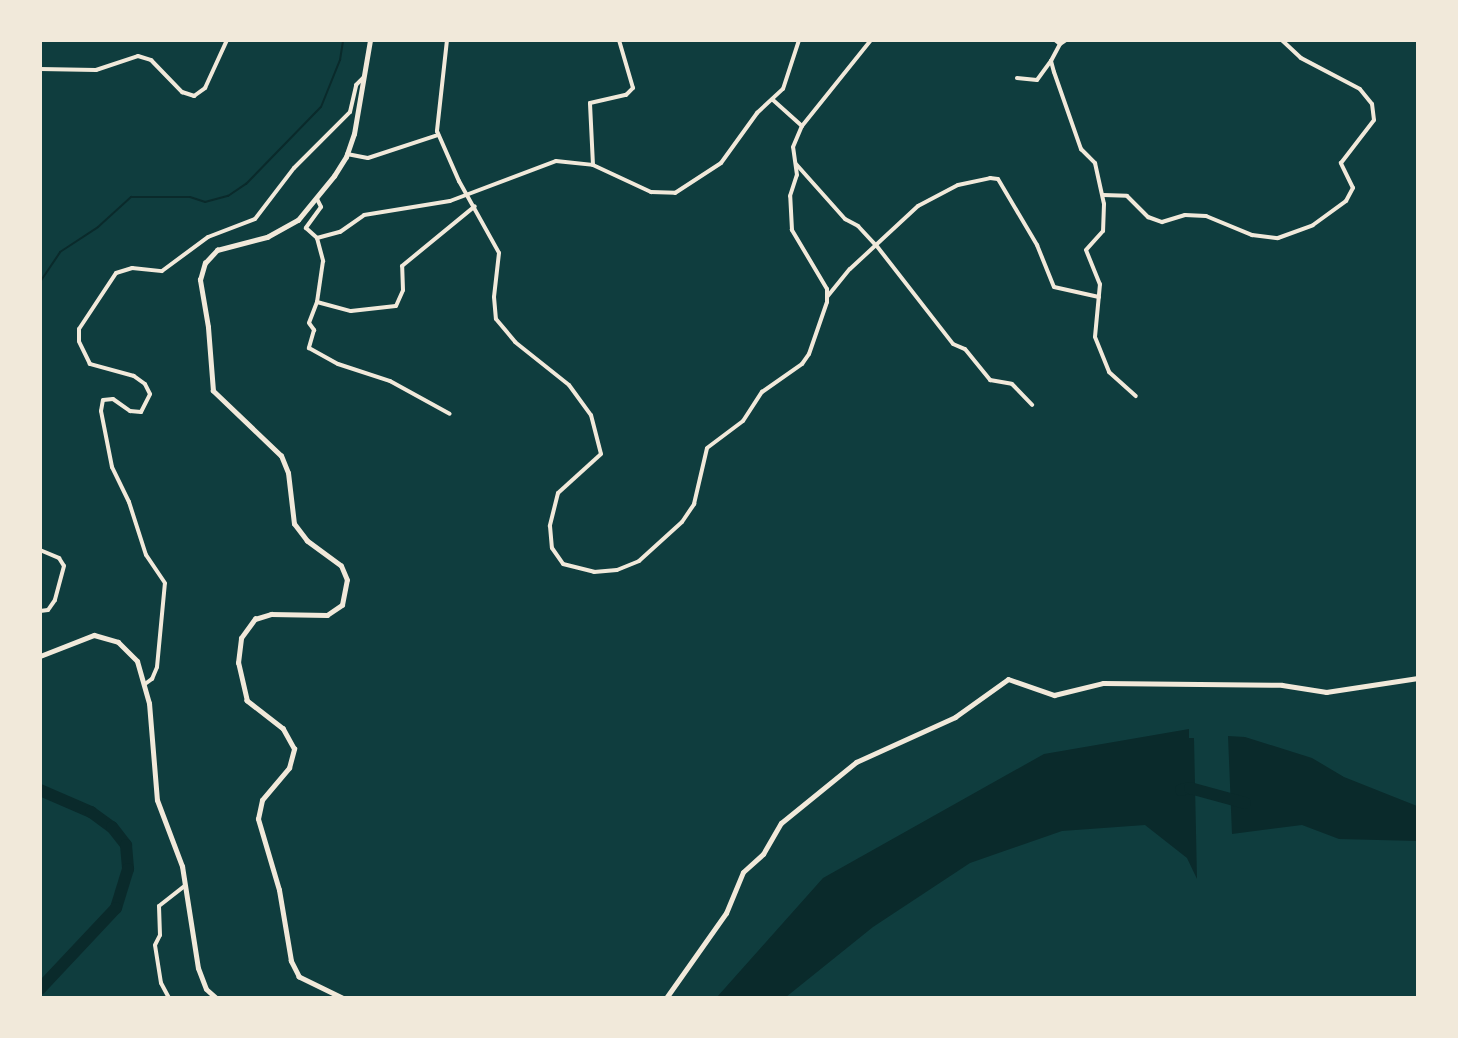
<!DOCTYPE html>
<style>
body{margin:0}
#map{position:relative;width:1458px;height:1038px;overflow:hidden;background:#0f3d3e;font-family:Commissioner,sans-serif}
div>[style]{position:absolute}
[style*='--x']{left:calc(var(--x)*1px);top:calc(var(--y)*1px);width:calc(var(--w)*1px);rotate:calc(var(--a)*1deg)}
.water>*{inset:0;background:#0a2a2b}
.stream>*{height:2px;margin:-1px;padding:0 1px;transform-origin:1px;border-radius:1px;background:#0a2a2b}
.river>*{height:12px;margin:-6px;padding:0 6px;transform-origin:6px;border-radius:6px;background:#0a2a2b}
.minor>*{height:4px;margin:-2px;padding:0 2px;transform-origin:2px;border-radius:2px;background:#f1e9da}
.tertiary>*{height:4.5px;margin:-2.25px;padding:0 2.25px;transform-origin:2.25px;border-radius:2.25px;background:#f1e9da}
.secondary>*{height:5px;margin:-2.5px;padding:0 2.5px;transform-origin:2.5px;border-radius:2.5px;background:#f1e9da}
span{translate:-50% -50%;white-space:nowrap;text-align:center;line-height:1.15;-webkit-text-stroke:5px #f1e9da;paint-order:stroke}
.frame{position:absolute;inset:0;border:42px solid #f1e9da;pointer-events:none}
</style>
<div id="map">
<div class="water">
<div style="clip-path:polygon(1189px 729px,1189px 738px,1194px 738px,1197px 879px,1187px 858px,1145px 825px,1062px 831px,970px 863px,873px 927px,786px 997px,717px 997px,823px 878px,1044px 754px)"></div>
<div style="clip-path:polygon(1228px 736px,1245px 737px,1312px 758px,1344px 777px,1417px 806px,1417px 841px,1339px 839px,1302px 825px,1232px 834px)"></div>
</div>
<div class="stream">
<div style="--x:40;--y:282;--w:36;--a:-56"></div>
<div style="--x:60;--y:252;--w:45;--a:-33.3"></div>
<div style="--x:98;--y:227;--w:45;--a:-42.3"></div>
<div style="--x:131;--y:197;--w:59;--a:0"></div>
<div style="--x:190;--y:197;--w:16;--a:18"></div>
<div style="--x:205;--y:202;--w:24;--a:-15"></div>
<div style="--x:228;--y:196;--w:22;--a:-34"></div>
<div style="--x:246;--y:184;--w:107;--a:-45.8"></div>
<div style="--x:321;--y:107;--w:51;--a:-68"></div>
<div style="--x:340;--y:60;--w:20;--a:-81"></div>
</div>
<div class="river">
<div style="--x:40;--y:790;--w:56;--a:23.3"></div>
<div style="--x:91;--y:812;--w:26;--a:36"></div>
<div style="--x:112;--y:827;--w:23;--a:52"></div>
<div style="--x:126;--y:845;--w:24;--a:85"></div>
<div style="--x:128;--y:869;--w:41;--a:107.1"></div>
<div style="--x:116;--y:908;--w:111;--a:133.2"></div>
<div style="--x:1181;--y:790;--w:9;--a:-13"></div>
<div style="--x:1190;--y:788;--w:57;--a:15.3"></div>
</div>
<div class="minor">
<div style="--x:447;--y:40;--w:92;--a:96.3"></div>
<div style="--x:437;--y:131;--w:55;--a:66.3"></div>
<div style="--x:459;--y:181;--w:82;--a:60.9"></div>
<div style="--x:499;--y:253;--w:44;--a:96.5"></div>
<div style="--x:494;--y:297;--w:22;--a:85"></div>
<div style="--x:496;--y:319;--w:30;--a:50"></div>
<div style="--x:515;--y:342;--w:69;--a:38.5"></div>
<div style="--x:569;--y:385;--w:37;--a:54"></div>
<div style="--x:591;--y:415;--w:40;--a:75.6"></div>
<div style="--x:601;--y:454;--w:58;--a:137.8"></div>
<div style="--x:558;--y:493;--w:34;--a:104"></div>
<div style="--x:550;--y:526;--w:22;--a:85"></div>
<div style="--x:552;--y:548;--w:19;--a:55"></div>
<div style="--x:563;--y:564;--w:32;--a:14"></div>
<div style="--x:594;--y:572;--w:23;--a:-5"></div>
<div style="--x:617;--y:570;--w:24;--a:-22"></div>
<div style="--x:639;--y:561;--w:58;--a:-42.2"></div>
<div style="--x:682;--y:522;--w:22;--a:-56"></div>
<div style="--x:694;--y:504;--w:57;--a:-76.9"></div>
<div style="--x:707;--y:448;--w:45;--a:-36.9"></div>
<div style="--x:743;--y:421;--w:35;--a:-57"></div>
<div style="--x:762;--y:392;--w:49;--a:-35"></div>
<div style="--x:802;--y:364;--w:12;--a:-55"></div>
<div style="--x:809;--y:354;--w:55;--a:-70.9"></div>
<div style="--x:827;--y:302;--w:13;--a:-90"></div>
<div style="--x:827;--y:289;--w:69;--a:-120.7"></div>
<div style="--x:792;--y:230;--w:34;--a:-93"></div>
<div style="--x:790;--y:196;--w:22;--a:-72"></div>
<div style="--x:797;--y:175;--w:28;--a:-98"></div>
<div style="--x:793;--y:147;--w:23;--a:-67"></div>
<div style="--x:802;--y:126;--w:110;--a:-51.3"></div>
<div style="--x:1055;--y:40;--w:6;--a:39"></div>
<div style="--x:1060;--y:44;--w:7;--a:-34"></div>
<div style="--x:1060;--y:44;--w:19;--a:118"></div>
<div style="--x:1051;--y:61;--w:11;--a:75"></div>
<div style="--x:1054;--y:72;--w:82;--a:70.7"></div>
<div style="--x:1081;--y:149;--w:20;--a:45"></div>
<div style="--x:1095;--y:163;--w:42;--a:77.6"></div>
<div style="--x:1104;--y:204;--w:27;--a:92"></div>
<div style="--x:1103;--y:231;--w:25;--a:132"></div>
<div style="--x:1086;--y:250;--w:37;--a:68"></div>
<div style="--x:1100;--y:284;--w:53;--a:95.4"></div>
<div style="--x:1095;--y:337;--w:38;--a:68"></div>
<div style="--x:1109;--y:372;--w:36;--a:42"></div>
<div style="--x:40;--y:69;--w:56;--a:1"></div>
<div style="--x:96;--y:70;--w:44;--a:-18.4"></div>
<div style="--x:138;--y:56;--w:14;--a:17"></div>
<div style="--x:151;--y:60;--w:45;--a:45.9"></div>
<div style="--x:182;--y:92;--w:13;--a:18"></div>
<div style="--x:194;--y:96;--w:14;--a:-36"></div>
<div style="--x:205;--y:88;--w:53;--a:-65.4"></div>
<div style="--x:1017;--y:78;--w:20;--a:6"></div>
<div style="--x:1037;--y:80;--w:24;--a:-54"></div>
<div style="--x:773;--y:100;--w:39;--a:42"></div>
<div style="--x:347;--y:154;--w:21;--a:11"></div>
<div style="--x:368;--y:158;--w:74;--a:-18.2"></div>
<div style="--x:796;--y:164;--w:74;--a:48.3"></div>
<div style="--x:845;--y:219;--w:15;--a:28"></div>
<div style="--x:858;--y:226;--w:26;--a:47"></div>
<div style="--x:876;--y:245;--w:125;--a:52.1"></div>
<div style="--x:953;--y:344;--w:13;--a:23"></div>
<div style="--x:965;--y:349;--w:40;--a:51"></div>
<div style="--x:990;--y:380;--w:22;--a:10"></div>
<div style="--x:1012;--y:384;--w:29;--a:46"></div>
<div style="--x:593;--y:165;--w:62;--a:-92.8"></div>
<div style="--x:590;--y:103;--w:37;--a:-13"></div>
<div style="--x:626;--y:95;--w:10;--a:-45"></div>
<div style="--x:633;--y:88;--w:50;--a:-106.3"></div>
<div style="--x:1103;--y:195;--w:24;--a:2"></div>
<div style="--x:1127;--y:196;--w:30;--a:45"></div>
<div style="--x:1148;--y:217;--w:15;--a:20"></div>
<div style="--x:1162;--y:222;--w:24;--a:-17"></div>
<div style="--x:1185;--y:215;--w:21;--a:3"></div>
<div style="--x:1206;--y:216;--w:50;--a:22.4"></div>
<div style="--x:1252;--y:235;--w:26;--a:7"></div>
<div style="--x:1278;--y:238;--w:37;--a:-20"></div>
<div style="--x:1313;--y:225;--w:41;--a:-36"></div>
<div style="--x:1346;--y:201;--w:15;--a:-62"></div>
<div style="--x:1353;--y:188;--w:28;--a:-116"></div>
<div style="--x:1341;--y:163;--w:54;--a:-52.5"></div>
<div style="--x:1374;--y:120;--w:16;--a:-97"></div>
<div style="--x:1372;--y:104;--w:19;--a:-129"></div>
<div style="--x:1360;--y:89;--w:67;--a:-152.3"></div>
<div style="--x:1301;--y:58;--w:26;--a:-137"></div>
<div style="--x:317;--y:199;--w:9;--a:63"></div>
<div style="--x:321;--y:207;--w:26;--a:126"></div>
<div style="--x:306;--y:228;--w:15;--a:42"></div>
<div style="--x:317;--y:238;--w:24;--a:75"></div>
<div style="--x:323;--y:261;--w:41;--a:98.3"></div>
<div style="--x:317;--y:302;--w:22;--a:111"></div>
<div style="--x:309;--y:323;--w:9;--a:54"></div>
<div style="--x:314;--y:330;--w:19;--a:106"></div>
<div style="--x:309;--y:348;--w:33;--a:29"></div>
<div style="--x:338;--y:364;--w:55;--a:18.1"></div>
<div style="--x:390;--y:381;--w:68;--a:28.8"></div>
<div style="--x:317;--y:238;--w:24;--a:-15"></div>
<div style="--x:340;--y:232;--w:29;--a:-35"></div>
<div style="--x:364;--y:215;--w:87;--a:-9.2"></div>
<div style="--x:450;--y:201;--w:113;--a:-20.7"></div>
<div style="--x:556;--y:161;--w:37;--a:6"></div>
<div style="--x:593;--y:165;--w:64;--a:25"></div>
<div style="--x:651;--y:192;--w:24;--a:2"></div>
<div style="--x:675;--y:193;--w:55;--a:-33.1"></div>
<div style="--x:721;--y:163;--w:62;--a:-54.2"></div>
<div style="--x:757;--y:113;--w:35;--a:-43"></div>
<div style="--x:783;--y:89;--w:52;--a:-71.9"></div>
<div style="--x:827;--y:297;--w:36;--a:-51"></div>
<div style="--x:850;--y:269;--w:93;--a:-42.8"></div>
<div style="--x:918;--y:206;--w:45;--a:-27.7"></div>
<div style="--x:958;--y:185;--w:33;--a:-12"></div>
<div style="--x:990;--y:178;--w:8;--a:7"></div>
<div style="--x:998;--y:179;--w:77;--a:59.4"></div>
<div style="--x:1037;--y:245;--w:45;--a:68"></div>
<div style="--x:1054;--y:287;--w:46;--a:12.5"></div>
<div style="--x:317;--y:302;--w:35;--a:15"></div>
<div style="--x:351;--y:311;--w:45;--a:-6.3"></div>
<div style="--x:396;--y:306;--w:17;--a:-66"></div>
<div style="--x:403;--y:290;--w:24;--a:-92"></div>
<div style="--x:402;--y:266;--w:94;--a:-39.4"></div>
<div style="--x:40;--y:550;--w:21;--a:23"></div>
<div style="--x:59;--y:558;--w:9;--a:58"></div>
<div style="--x:64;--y:566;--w:35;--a:105"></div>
<div style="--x:55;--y:600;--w:12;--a:125"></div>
<div style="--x:48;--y:610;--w:8;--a:173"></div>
<div style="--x:145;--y:684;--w:9;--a:-36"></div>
<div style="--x:152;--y:679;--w:13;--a:-67"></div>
<div style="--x:157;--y:667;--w:84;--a:-84.6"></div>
<div style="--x:165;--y:583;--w:34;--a:-124"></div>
<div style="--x:146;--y:555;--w:56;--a:-107.8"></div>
<div style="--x:129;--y:502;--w:39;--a:-116"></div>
<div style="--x:112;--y:467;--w:57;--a:-101.1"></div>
<div style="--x:101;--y:411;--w:11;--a:-80"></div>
<div style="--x:103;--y:400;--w:10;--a:-6"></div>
<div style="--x:113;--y:399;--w:21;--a:35"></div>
<div style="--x:130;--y:411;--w:11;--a:5"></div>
<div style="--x:141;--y:412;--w:20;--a:-63"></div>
<div style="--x:150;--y:394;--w:11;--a:-117"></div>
<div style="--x:145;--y:384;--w:14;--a:-144"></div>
<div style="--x:134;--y:376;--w:46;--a:-164.7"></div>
<div style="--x:90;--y:364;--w:25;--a:-116"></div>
<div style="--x:79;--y:341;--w:12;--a:-90"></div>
<div style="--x:79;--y:329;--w:67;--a:-56.5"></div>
<div style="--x:116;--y:273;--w:17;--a:-17"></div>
<div style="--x:132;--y:268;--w:30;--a:6"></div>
<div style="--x:162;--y:271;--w:57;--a:-36.5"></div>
<div style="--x:208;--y:237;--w:50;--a:-21"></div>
<div style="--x:255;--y:219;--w:64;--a:-52.6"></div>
<div style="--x:294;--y:168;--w:79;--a:-45"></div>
<div style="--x:350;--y:112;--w:28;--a:-77"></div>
<div style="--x:356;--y:85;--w:10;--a:-45"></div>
<div style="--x:169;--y:998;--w:17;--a:-118"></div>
<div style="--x:161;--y:983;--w:38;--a:-99"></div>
<div style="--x:155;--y:945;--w:11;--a:-63"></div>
<div style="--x:160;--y:935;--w:29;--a:-92"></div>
<div style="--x:159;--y:906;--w:33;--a:-38"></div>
</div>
<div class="tertiary">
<div style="--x:342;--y:998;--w:48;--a:-154"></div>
<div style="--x:299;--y:977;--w:18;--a:-117"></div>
<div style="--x:291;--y:961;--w:72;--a:-99.6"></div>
<div style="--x:279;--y:890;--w:74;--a:-106.5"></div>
<div style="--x:258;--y:819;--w:19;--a:-78"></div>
<div style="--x:262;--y:800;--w:42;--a:-49.8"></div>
<div style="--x:289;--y:768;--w:20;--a:-75"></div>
<div style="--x:294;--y:749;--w:23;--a:-119"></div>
<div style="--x:283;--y:729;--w:46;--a:-142.1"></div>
<div style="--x:247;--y:701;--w:39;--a:-103"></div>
<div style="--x:238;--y:663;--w:25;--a:-83"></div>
<div style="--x:241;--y:638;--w:24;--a:-54"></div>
<div style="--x:255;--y:619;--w:17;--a:-17"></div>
<div style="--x:271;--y:614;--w:56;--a:1"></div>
<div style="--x:327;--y:615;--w:18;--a:-34"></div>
<div style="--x:342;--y:605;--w:25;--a:-79"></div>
<div style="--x:347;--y:580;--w:15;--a:-113"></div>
<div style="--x:341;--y:566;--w:42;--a:-143.7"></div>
<div style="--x:307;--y:541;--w:21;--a:-127"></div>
<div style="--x:294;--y:524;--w:51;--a:-96.7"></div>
<div style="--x:288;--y:473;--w:18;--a:-112"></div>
<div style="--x:281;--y:456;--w:94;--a:-136.3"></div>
<div style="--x:213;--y:391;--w:64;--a:-94.5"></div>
<div style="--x:208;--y:327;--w:48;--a:-99.7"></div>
<div style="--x:200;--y:280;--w:18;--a:-74"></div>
<div style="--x:205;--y:263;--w:18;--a:-47"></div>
<div style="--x:217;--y:250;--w:52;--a:-14.6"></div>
<div style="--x:267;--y:237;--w:35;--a:-29"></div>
<div style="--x:298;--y:220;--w:57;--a:-50.7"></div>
<div style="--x:334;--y:176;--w:22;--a:-58"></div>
<div style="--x:346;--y:157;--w:24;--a:-71"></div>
<div style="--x:354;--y:134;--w:95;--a:-80.3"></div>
</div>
<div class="secondary">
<div style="--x:40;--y:656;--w:58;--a:-21.3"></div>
<div style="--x:94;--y:635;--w:25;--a:16"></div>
<div style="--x:118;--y:642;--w:27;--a:45"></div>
<div style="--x:137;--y:661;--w:44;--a:74.1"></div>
<div style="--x:149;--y:703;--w:97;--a:85.3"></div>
<div style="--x:157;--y:800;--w:71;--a:69.3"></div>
<div style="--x:182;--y:866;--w:103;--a:81.1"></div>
<div style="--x:198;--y:968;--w:22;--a:69"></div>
<div style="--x:206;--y:989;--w:13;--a:42"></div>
<div style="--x:666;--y:998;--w:104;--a:-54.8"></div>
<div style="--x:726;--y:913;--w:44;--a:-67.5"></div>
<div style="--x:743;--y:872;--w:27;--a:-42"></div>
<div style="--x:763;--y:854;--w:36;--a:-60"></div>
<div style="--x:781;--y:823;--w:97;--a:-39.1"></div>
<div style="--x:856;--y:762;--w:109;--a:-24.4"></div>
<div style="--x:955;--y:717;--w:65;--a:-35.6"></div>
<div style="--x:1008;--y:679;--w:49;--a:19.2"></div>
<div style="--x:1054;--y:695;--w:50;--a:-13.8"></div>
<div style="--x:1103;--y:683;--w:179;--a:0.6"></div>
<div style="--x:1282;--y:685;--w:45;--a:9"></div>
<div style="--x:1326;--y:692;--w:93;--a:-8.7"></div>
</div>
<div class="frame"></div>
</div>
